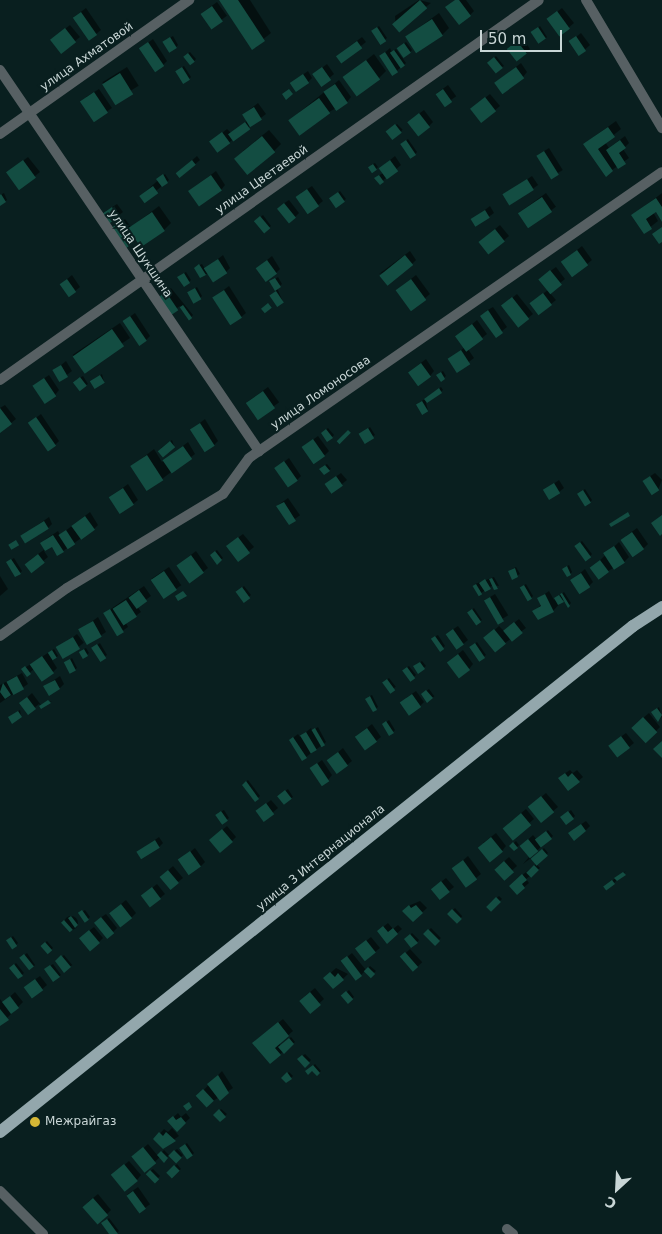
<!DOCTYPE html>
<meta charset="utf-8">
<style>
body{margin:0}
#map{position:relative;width:662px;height:1234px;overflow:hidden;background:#091f1f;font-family:"DejaVu Sans",sans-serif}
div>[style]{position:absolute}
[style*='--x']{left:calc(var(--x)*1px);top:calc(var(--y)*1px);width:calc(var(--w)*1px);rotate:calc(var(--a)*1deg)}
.shadow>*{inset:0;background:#0007;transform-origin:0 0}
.round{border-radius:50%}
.building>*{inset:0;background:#134d42;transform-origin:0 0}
.street>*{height:10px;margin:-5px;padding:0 5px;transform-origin:5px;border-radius:5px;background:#576063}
.primary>*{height:12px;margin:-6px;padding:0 6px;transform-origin:6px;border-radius:6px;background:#93a7ac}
.dots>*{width:14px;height:14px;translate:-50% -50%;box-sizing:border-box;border:2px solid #091f1f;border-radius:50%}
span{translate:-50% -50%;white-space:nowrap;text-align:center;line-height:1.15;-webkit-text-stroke:4px #091f1f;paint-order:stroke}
.street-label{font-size:12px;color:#c9d6d6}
.poi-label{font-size:12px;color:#c9d6d6}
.left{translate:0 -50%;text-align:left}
.north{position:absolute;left:592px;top:1164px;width:50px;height:50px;-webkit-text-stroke:4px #091f1f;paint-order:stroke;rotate:205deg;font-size:14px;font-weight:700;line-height:20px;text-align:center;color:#c9d6d6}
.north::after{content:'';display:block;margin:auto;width:18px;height:22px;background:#c9d6d6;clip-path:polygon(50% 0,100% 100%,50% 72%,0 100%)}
.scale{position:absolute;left:480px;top:30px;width:82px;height:22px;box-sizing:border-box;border:2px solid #c9d6d6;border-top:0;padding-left:6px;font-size:15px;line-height:18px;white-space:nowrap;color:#c9d6d6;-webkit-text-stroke:4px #091f1f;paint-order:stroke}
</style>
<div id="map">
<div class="shadow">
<div style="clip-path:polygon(220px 0,250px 0,271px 33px,252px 48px)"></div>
<div style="clip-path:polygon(419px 0,431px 3px,396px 28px,395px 16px)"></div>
<div style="clip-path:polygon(455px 0,466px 0,474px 11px,470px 15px)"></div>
<div style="left:217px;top:2px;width:17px;height:19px;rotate:54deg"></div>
<div style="clip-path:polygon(86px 8px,101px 30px,96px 34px,74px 17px)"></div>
<div style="clip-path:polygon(562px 8px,574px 23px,560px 35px,553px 15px)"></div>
<div style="clip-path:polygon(439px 13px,449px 28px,442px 35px,406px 37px)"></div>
<div style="clip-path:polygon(70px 25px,80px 37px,75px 41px,56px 36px)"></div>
<div style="clip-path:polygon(379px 26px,387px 38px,381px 43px,375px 29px)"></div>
<div style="clip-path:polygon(540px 26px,547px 37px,546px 38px,534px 31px)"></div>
<div style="clip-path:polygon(581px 33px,590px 45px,580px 54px,571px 41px)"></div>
<div style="clip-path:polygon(173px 36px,178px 45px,176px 47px,166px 40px)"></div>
<div style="clip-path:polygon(362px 37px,366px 42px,342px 61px,342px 52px)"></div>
<div style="clip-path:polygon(522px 37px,530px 49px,526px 53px,512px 44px)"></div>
<div style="clip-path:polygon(153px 39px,167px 61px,163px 65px,141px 48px)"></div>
<div style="clip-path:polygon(406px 42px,412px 50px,410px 52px,401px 46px)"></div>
<div style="clip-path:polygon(390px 48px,392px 52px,396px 49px,406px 63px,393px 74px,381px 56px)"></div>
<div style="clip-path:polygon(190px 52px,196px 59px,194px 61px,187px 54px)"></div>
<div style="clip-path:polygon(374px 54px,386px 71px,379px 78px,345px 77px)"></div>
<div style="clip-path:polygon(496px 56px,504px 66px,502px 67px,491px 60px)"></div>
<div style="clip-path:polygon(521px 63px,527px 72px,523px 77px,500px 79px)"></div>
<div style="clip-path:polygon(327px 64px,334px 74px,321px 85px,314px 74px)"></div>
<div style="clip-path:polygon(184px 66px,191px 77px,189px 79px,179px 69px)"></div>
<div style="left:127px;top:67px;width:22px;height:29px;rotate:58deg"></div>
<div style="clip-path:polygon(308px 71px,312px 78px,308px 82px,291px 83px)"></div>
<div style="clip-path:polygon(339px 80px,351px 97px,347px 102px,329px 112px,290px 120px)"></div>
<div style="left:448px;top:85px;width:14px;height:14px;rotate:54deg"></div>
<div style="clip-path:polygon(99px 89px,112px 108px,94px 120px,86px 97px)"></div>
<div style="clip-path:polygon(490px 94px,500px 106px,482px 121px,476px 105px)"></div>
<div style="clip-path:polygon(258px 103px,266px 114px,218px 151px,216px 138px,227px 129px,231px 133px,248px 120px,244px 114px)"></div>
<div style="clip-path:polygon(424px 110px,433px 122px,429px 126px,413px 118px)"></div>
<div style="clip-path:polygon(616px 121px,621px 129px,605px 142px,609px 148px,625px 136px,629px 143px,623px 149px,629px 158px,612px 170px,584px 144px)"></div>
<div style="left:397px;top:124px;width:8px;height:13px;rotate:45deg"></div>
<div style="clip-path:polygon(269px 130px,281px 144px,274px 151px,243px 151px)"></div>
<div style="clip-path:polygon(408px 139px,417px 152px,415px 154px,401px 144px)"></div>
<div style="left:549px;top:148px;width:26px;height:14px;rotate:58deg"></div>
<div style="clip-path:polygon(197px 156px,200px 160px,180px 177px,182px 169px)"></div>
<div style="clip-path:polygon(395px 156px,401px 165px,380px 183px,378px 176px,383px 173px,380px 168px)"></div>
<div style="clip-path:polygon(28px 157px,40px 172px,19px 189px,12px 169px)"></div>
<div style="clip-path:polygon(375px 163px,378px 167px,376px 169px,371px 165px)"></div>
<div style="clip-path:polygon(216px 171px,225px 185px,221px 190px,189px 191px)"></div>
<div style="clip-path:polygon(165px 174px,169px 180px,144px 201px,145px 192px)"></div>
<div style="left:532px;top:176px;width:11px;height:34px;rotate:56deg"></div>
<div style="clip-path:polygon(312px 186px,323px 201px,318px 205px,301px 193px)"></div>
<div style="clip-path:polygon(340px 191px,346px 199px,336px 206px,332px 197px)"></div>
<div style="clip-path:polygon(4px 193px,7px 200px,0 205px,0 195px)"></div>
<div style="left:546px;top:193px;width:17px;height:33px;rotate:54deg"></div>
<div style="clip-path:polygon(662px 193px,662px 219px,656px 210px,653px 212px,658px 221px,644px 232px,633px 215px)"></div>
<div style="clip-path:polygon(289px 200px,299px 213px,295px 217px,283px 204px)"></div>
<div style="clip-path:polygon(117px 204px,123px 212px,118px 216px,106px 211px)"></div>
<div style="clip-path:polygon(159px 206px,171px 223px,164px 230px,136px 239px,124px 248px,116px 226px,125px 219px,131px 227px)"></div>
<div style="clip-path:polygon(490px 206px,494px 213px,477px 225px,473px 219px)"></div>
<div style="clip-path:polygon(263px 215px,271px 226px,265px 231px,256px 221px)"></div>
<div style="clip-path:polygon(500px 225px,509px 236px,489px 253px,484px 238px)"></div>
<div style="clip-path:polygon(582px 246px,592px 260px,587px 264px,567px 258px)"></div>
<div style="clip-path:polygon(410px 251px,416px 260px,412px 264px,379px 274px)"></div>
<div style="clip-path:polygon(223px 255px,230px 268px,226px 272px,205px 274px,197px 266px,202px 264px,205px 269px)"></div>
<div style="clip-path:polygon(272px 256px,280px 269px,276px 273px,257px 268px)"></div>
<div style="clip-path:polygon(556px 267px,565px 279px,549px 292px,556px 300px,551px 304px,536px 299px,548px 290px,542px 277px)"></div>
<div style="clip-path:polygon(186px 272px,191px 280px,184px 286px,181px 275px)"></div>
<div style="clip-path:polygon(72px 275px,80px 287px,69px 296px,61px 284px)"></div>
<div style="clip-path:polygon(416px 275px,430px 294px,412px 309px,402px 286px)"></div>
<div style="clip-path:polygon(278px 277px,282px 284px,277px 288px,283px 302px,273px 294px,276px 291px,270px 282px)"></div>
<div style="clip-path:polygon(229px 286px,246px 313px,241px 317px,213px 298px)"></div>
<div style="clip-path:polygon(197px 287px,202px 296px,200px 298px,191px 291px)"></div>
<div style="clip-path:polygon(171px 288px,193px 315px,189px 319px,180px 306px,169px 314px,158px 298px)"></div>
<div style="clip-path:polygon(517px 294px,533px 314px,528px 318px,507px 302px)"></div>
<div style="clip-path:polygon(493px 307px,507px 327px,496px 336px,486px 311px)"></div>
<div style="clip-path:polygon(135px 313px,150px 336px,146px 340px,124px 321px)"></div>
<div style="clip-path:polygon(477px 320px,487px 334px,468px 349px,474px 358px,457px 371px,449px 360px,465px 347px,457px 337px)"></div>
<div style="left:120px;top:323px;width:18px;height:57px;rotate:56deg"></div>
<div style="clip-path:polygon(426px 359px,434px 371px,430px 376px,409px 372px)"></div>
<div style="clip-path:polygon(66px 361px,72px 371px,60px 380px,54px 371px)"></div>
<div style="clip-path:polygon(443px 371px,446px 376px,441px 380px,440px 373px)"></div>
<div style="clip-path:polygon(102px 374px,104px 382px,94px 379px)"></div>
<div style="clip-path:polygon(49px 375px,59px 390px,55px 395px,33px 386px)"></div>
<div style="clip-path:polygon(83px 376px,88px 384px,86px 385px,76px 380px)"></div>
<div style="left:268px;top:387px;width:19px;height:26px;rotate:54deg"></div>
<div style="clip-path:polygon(441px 387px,443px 390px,426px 403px,428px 410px,419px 403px)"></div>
<div style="clip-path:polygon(5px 405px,16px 419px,0 432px,0 408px)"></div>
<div style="clip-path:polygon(41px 414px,59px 441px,55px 445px,29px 423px)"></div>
<div style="clip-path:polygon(205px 419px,218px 441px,214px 445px,192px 429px)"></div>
<div style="clip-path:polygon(370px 427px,375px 435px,365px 442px,362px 433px)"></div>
<div style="clip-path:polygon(328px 428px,334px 435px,332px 437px,324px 431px)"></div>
<div style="clip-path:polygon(318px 436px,329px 451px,325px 455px,303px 447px)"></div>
<div style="clip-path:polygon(172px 440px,174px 446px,161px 448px)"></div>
<div style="clip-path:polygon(188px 442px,195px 454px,162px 479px,132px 466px,154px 449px,162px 462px)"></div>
<div style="clip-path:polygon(289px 458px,301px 476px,297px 480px,276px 468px)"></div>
<div style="clip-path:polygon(327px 464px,331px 469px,329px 470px,322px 467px)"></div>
<div style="clip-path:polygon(341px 473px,347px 480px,332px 492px,331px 480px)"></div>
<div style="clip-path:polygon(655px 473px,662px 480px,658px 490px,643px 481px)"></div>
<div style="clip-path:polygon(559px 480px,564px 488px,559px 492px,545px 490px)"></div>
<div style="clip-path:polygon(128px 484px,138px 500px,133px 504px,110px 497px)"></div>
<div style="clip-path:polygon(585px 489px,592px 500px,590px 502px,581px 492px)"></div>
<div style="left:288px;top:498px;width:21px;height:13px;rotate:55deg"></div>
<div style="clip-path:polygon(90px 512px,98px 525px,94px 529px,63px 551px,52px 546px,44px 551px,48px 557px,31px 571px,30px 560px,45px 549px,42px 543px,46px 539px,58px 531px,60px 535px)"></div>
<div style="clip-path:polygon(49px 517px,52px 524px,48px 528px,22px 536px)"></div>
<div style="clip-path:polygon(637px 528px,648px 544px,644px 548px,626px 536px)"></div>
<div style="clip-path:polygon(243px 534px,254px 547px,238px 560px,232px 542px)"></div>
<div style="clip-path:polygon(582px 541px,592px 554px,590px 556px,578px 544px)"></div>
<div style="clip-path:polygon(619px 542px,629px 557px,624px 562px,608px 571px,596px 564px)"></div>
<div style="left:217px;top:550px;width:10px;height:8px;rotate:53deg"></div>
<div style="clip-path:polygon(196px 551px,208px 568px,190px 582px,183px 561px)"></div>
<div style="clip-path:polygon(14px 558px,22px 571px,20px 573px,9px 561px)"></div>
<div style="clip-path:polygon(569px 565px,572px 572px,568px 576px,566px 567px)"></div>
<div style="left:169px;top:567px;width:22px;height:21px;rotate:56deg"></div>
<div style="clip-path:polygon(516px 567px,520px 574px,512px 578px,509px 571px)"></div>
<div style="clip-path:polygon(585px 569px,593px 582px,589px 586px,572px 580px)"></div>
<div style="clip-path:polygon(0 576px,8px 589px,0 596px)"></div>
<div style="clip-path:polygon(494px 577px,499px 586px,493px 585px,481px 593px,475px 584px)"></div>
<div style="clip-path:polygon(526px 584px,533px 596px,531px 598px,523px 586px)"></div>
<div style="clip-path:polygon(144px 586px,151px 596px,137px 606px,141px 612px,126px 623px,128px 627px,118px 634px,105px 613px)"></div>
<div style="clip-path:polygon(244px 586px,251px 595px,245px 600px,238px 592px)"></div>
<div style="clip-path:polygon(549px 591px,554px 600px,564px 592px,571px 603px,568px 606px,564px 599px,553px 611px,538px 619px,534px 611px,542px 604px,539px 598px)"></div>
<div style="left:495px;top:594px;width:25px;height:12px;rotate:58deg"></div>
<div style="clip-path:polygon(474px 608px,482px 620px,480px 621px,471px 611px)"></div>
<div style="clip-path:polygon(98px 617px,106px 632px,88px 644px,80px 630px)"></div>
<div style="clip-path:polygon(519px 619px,526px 628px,505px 643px,490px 634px,499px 626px,504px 631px)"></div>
<div style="clip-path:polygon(458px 626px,468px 640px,458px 648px,452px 630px)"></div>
<div style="left:77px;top:634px;width:11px;height:24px;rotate:52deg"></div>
<div style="clip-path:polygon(438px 635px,445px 646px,440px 650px,434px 637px)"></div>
<div style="clip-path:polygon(477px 642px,486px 655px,479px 660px,472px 646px)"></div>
<div style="clip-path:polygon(100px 643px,107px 655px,100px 660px,94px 647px)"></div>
<div style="clip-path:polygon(86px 648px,89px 653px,84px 657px,82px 650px)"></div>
<div style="clip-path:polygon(54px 649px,58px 656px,52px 660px,57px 668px,53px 672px,34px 669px,27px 675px,23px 669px)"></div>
<div style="clip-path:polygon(463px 650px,473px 664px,469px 669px,448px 662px)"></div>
<div style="clip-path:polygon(72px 658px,77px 668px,71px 672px,68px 661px)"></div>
<div style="clip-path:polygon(422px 661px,426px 666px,418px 672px,416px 665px)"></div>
<div style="clip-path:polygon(409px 666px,416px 675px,410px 680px,406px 668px)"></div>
<div style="clip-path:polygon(22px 673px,28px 684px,0 703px,0 685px)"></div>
<div style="clip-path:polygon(60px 676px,64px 684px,60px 688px,45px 686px)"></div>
<div style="left:389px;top:678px;width:11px;height:6px;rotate:52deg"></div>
<div style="left:429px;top:689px;width:9px;height:9px;rotate:54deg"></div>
<div style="clip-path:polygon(416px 691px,424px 702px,420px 706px,406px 698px)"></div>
<div style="clip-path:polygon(32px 693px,41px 705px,52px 701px,42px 708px,39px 704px,28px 713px,21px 703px)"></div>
<div style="clip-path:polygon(372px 695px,378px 707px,373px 710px,368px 697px)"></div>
<div style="clip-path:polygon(659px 707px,662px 717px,658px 720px,654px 711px)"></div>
<div style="clip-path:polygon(20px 710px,21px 716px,11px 716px)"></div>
<div style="clip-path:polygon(649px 713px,660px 727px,656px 731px,637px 723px)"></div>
<div style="clip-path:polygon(389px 720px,395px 730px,393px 732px,385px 723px)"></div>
<div style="clip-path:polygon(372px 724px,381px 737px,376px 741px,356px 736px)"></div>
<div style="clip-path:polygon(318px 727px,326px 742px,306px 757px,290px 740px,298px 734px,300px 737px,311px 728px,312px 731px)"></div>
<div style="clip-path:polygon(626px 733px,634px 743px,629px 747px,615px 741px)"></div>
<div style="clip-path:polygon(343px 748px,352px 761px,347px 765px,329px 760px)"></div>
<div style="clip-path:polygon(322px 760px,332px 775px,328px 780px,311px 768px)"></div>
<div style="clip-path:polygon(570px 770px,573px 773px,577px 770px,583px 777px,569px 789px,564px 774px)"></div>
<div style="left:248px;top:780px;width:20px;height:7px;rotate:53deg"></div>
<div style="clip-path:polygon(288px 789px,293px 797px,291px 798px,280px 794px)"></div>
<div style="clip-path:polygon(546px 793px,558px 807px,541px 821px,534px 803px)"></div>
<div style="clip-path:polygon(271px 800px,278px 808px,264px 820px,262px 807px)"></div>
<div style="clip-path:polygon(526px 809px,534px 819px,512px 838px,508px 824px)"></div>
<div style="clip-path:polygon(224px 810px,229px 818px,222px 823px,218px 813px)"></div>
<div style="clip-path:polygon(571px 810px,575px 816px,567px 823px,562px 817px)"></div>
<div style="clip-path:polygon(586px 821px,590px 826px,585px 831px,574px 829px)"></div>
<div style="clip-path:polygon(227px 826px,236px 837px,232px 841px,215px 836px)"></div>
<div style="clip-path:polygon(548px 830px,553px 836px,530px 857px,532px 859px,544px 848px,548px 853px,536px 864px,531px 858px,523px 864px,530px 856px,521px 846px,533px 835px,537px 840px)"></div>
<div style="clip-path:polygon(496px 833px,506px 846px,502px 851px,483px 843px)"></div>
<div style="clip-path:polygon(159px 837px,163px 843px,159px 847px,138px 852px)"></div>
<div style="clip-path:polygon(516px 841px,519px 845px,514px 850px,511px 846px)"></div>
<div style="clip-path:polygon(195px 848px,205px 862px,201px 866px,180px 860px)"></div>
<div style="clip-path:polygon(468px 856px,481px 874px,476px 878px,454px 868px)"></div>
<div style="left:509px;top:857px;width:12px;height:18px;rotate:48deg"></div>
<div style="clip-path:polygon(536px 864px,540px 868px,526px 879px,529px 883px,517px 893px,515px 881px)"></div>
<div style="clip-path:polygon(173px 866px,183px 878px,178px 882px,165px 873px)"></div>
<div style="clip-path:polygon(626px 871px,614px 883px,607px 885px,618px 876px)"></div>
<div style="clip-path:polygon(446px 878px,454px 887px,449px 891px,437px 885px)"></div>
<div style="clip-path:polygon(157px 884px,165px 894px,160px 898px,147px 892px)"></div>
<div style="clip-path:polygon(499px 896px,502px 899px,490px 910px,487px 906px)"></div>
<div style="clip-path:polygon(126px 900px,136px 913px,132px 917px,115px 909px)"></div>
<div style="clip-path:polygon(420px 901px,427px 908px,413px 921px,408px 906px)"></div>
<div style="left:455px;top:908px;width:11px;height:9px;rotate:49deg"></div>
<div style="clip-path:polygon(85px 910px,90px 917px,85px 921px,82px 912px)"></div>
<div style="clip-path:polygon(106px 914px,117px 928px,113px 932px,100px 918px)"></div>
<div class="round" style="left:64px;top:916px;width:14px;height:14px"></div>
<div style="clip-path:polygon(388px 923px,393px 929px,398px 925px,402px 929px,387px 942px,383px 927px)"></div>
<div style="clip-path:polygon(94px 927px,103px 938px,99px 942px,85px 934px)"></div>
<div style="left:431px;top:928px;width:14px;height:8px;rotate:45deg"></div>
<div style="left:412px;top:933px;width:10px;height:9px;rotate:45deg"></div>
<div style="clip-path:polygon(13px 936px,18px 943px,13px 948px,7px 941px)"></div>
<div style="clip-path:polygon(371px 937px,380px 948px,375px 952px,361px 945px)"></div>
<div style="clip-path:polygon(47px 941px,53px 948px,47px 953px,42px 946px)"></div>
<div style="left:410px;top:949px;width:18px;height:12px;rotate:47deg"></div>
<div style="clip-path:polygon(27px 953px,35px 965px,34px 966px,23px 956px)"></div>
<div style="clip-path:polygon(352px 953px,366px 970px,370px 966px,376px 971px,370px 976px,365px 971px,357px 979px,347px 957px)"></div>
<div style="left:64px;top:955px;width:13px;height:9px;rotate:51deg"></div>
<div style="clip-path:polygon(16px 963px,24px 973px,18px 978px,11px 968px)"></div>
<div style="clip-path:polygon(53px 964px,61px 975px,54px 980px,47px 968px)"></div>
<div style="clip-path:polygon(336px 968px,348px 974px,333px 988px,325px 978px)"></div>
<div style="clip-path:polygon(40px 976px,47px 985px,33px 997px,30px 983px)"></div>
<div style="clip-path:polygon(315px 988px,324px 999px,310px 1012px,305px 996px)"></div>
<div style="clip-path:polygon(349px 990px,354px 997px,348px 1002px,343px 996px)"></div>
<div style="clip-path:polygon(15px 992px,23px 1002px,0 1025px,0 999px,3px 1003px)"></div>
<div style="clip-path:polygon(283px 1019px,293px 1031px,279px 1043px,281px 1046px,291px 1037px,295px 1042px,280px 1054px,258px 1039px)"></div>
<div style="clip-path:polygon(305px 1054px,311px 1060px,305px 1066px,299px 1059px)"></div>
<div style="clip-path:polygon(315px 1064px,321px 1071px,317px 1075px,312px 1070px,307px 1071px)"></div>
<div style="clip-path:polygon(222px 1071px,233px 1088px,207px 1105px,198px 1096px)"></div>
<div style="clip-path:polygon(289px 1072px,293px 1076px,286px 1082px,283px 1078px)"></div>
<div style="clip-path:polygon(221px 1109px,227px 1114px,220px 1120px,215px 1115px)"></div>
<div style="clip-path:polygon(178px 1113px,181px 1117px,186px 1113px,190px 1118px,177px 1130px,169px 1121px)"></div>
<div style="clip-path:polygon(172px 1128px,179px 1136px,163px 1147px,155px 1139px,164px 1129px,168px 1132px)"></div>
<div style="clip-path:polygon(187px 1143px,194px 1153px,192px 1155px,183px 1146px)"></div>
<div style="clip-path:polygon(148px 1144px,158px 1156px,164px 1150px,169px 1155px,164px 1161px,160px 1157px,146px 1170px,139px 1152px)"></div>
<div style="clip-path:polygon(177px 1149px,183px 1155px,176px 1162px,170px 1155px)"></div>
<div style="clip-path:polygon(129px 1161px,141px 1175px,137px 1180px,117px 1171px)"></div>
<div style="clip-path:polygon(177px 1164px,181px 1169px,171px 1177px,167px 1173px)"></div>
<div style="clip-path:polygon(153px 1169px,160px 1176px,154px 1182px,147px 1174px)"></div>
<div style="left:138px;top:1187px;width:21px;height:13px;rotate:55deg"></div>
<div style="clip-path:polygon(98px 1194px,111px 1210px,107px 1214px,88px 1202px)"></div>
<div style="clip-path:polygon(109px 1218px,119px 1231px,115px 1234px,111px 1234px,105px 1222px)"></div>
</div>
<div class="building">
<div style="clip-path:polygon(219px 0,238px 0,265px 41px,252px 50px)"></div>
<div style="left:420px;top:0;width:11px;height:37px;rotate:49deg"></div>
<div style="clip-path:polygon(455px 0,459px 0,471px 16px,459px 25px,445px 7px)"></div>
<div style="left:212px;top:6px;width:19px;height:14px;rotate:55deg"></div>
<div style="left:557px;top:11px;width:22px;height:13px;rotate:54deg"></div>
<div style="left:81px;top:12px;width:28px;height:10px;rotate:55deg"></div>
<div style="left:432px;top:19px;width:20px;height:32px;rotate:57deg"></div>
<div style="left:377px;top:27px;width:17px;height:7px;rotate:57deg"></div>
<div style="left:538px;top:27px;width:14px;height:9px;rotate:56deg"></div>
<div style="left:65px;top:28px;width:18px;height:19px;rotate:52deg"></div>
<div style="left:576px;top:36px;width:18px;height:9px;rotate:56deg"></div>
<div style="left:170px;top:37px;width:13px;height:9px;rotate:58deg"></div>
<div style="left:357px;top:41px;width:9px;height:26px;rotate:54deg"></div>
<div style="left:517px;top:41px;width:16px;height:13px;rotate:52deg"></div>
<div style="left:148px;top:42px;width:29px;height:11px;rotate:56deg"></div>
<div style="left:404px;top:43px;width:12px;height:9px;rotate:55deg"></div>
<div style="left:394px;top:50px;width:19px;height:5px;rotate:55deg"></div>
<div style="left:385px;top:52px;width:24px;height:7px;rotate:57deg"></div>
<div style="left:188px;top:53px;width:11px;height:6px;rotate:52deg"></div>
<div style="left:494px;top:57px;width:14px;height:9px;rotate:51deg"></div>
<div style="left:366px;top:60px;width:24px;height:29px;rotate:54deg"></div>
<div style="left:182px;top:67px;width:15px;height:8px;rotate:58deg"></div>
<div style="left:322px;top:67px;width:16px;height:12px;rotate:55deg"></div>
<div style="left:516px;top:67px;width:14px;height:27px;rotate:54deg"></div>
<div style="left:120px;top:73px;width:25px;height:21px;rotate:58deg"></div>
<div style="left:303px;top:74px;width:11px;height:16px;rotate:56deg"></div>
<div style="left:335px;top:84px;width:23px;height:14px;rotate:56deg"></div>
<div style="clip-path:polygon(289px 89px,293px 94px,286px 100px,282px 94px)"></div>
<div style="left:443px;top:89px;width:16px;height:9px;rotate:55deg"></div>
<div style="left:94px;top:92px;width:25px;height:17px;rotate:56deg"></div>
<div style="left:485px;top:97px;width:18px;height:19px;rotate:52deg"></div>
<div style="left:319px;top:98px;width:19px;height:38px;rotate:54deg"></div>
<div style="left:254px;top:107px;width:15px;height:14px;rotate:58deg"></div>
<div style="left:419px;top:113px;width:18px;height:15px;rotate:52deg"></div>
<div style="left:245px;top:122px;width:9px;height:21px;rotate:54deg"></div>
<div style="left:395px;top:124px;width:11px;height:12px;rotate:52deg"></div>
<div style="clip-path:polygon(608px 127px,615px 137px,598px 149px,613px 171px,606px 177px,583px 144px)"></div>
<div style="left:222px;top:132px;width:14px;height:16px;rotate:54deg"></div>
<div style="left:262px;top:136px;width:21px;height:36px;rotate:51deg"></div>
<div style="left:406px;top:140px;width:18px;height:7px;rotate:56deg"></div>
<div style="clip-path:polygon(620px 140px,626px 148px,619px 153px,626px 164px,618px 169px,606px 150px)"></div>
<div style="left:544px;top:151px;width:28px;height:9px;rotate:58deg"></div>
<div style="left:23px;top:160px;width:22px;height:21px;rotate:54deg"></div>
<div style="left:192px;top:160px;width:6px;height:21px;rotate:51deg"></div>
<div style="left:390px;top:160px;width:14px;height:14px;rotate:54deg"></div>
<div style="left:373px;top:164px;width:7px;height:6px;rotate:56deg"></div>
<div style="clip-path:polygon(163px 174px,168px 183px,162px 187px,156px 179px)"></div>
<div style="left:211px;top:175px;width:19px;height:28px;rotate:55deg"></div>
<div style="clip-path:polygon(379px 175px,384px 182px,380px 185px,374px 178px)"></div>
<div style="left:527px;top:179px;width:13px;height:29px;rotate:58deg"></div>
<div style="left:153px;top:186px;width:9px;height:17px;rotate:54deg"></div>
<div style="left:307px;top:189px;width:21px;height:14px;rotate:55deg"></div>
<div style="left:338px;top:192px;width:12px;height:11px;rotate:55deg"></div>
<div style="clip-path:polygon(1px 194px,6px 202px,0 206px,0 195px)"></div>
<div style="left:542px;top:197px;width:18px;height:29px;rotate:56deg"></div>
<div style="clip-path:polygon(656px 198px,662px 207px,662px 222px,656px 212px,646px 219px,652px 229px,644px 234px,631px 215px)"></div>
<div style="left:284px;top:203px;width:19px;height:9px;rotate:51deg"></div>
<div style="left:112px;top:207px;width:12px;height:14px;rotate:55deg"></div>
<div style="left:485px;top:210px;width:9px;height:17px;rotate:58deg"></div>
<div style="left:152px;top:212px;width:23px;height:29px;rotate:56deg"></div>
<div style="left:260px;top:216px;width:16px;height:8px;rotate:50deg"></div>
<div style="left:120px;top:222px;width:25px;height:13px;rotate:56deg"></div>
<div style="clip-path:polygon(662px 227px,662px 242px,659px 244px,652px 234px)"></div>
<div style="left:495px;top:229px;width:16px;height:21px;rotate:52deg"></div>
<div style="left:577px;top:250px;width:19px;height:20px;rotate:54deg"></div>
<div style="left:405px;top:255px;width:13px;height:33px;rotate:51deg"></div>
<div style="left:218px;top:259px;width:17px;height:17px;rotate:57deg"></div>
<div style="left:267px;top:260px;width:17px;height:14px;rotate:54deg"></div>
<div style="clip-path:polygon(199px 264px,206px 275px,200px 278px,194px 268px)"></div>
<div style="left:550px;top:270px;width:19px;height:15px;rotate:51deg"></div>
<div style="clip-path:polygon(184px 273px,190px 283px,184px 287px,177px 277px)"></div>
<div style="clip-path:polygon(275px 278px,281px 287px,275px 291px,269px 281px)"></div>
<div style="left:67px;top:279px;width:16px;height:9px;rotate:55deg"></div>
<div style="left:411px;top:279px;width:26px;height:19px;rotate:54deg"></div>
<div style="left:195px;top:288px;width:13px;height:9px;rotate:61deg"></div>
<div style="left:224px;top:290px;width:33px;height:14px;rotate:57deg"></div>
<div style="left:276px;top:291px;width:14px;height:8px;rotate:56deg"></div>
<div style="left:166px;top:292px;width:22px;height:12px;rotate:56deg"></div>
<div style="left:543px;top:293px;width:15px;height:17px;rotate:53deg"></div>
<div style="left:512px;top:297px;width:28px;height:14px;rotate:52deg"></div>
<div style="left:268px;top:303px;width:6px;height:9px;rotate:51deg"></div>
<div style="left:183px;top:305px;width:16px;height:4px;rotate:55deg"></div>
<div style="clip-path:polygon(488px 310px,503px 333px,496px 338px,480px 316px)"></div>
<div style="left:130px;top:316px;width:30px;height:9px;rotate:56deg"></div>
<div style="left:472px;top:324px;width:19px;height:21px;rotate:54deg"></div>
<div style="left:112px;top:329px;width:21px;height:48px;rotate:55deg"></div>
<div style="left:461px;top:350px;width:17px;height:16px;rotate:57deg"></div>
<div style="left:421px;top:363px;width:17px;height:16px;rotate:54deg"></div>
<div style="left:61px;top:365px;width:14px;height:10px;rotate:60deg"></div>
<div style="clip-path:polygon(441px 372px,445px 379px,441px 382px,436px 375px)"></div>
<div style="left:100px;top:375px;width:9px;height:12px;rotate:58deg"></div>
<div style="left:80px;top:377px;width:11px;height:9px;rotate:52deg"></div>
<div style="left:44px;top:378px;width:22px;height:14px;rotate:56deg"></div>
<div style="clip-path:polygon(439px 388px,442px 393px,427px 403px,424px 399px)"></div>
<div style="left:263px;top:391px;width:21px;height:21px;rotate:55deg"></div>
<div style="left:422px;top:401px;width:12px;height:7px;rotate:59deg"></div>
<div style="clip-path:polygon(0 408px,12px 424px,0 433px)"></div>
<div style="left:36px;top:417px;width:35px;height:10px;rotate:55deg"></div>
<div style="left:200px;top:423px;width:27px;height:12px;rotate:57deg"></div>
<div style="left:368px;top:428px;width:12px;height:11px;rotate:59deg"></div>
<div style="clip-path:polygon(326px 429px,333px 438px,327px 442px,321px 433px)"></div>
<div style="left:348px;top:430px;width:4px;height:16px;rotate:45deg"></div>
<div style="left:313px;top:439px;width:21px;height:14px;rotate:55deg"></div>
<div style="left:170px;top:441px;width:8px;height:16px;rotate:50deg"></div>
<div style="left:183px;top:446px;width:16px;height:25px;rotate:55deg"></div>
<div style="left:147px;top:455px;width:30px;height:20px;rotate:57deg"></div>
<div style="left:284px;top:461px;width:24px;height:12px;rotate:55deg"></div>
<div style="clip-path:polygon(325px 465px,330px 471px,324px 475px,319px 469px)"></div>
<div style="left:336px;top:476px;width:12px;height:14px;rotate:55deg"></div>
<div style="left:650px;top:476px;width:17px;height:9px;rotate:57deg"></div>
<div style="left:554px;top:483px;width:12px;height:13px;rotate:59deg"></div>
<div style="left:123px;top:488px;width:20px;height:17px;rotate:57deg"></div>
<div style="left:583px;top:490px;width:15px;height:7px;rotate:58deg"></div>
<div style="clip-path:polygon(284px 502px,296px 521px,289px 525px,276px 506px)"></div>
<div style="clip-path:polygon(628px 512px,630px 516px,611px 527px,609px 524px)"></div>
<div style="clip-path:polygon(662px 515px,662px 534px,660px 536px,651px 523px)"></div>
<div style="left:85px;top:516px;width:17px;height:17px;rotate:54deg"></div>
<div style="left:44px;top:521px;width:9px;height:28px;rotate:58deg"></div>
<div style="left:66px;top:530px;width:17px;height:9px;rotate:57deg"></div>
<div style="left:632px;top:532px;width:21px;height:14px;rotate:55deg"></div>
<div style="clip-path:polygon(53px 535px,64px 552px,57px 556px,52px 547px,45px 551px,40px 543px)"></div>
<div style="left:238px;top:537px;width:20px;height:15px;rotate:53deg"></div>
<div style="left:16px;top:540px;width:6px;height:9px;rotate:59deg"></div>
<div style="left:580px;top:542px;width:19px;height:7px;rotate:54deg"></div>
<div style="left:614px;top:546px;width:20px;height:13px;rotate:57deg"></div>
<div style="clip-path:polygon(215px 551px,222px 560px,217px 565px,210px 555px)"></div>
<div style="left:38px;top:554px;width:11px;height:17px;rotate:52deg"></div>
<div style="left:191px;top:555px;width:22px;height:18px;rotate:54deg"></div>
<div style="clip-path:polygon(11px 559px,21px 574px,15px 577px,6px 562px)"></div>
<div style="left:600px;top:560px;width:15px;height:13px;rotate:53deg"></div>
<div style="clip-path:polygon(567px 566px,571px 575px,567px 577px,562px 569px)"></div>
<div style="clip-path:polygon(515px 568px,518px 577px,512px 580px,508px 571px)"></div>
<div style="left:164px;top:571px;width:23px;height:16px;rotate:56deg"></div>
<div style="left:581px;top:573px;width:17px;height:13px;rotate:57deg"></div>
<div style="clip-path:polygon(492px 578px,498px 589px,494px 590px,489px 579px)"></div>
<div style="clip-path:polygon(485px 579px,491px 589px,485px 592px,479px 583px)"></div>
<div style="left:476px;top:584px;width:12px;height:4px;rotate:59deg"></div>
<div style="left:524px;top:585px;width:16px;height:5px;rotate:60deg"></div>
<div style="left:242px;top:587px;width:14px;height:8px;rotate:54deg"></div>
<div style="left:139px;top:590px;width:14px;height:13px;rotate:54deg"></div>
<div style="clip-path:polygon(183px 591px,187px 596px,178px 601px,175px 596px)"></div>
<div style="clip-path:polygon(562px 593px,570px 606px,568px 608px,560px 594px)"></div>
<div style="clip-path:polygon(545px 594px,554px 612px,538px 620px,532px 611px,541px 606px,537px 598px)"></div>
<div style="clip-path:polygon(559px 595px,564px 602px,558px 605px,554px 598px)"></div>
<div style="left:490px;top:597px;width:28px;height:7px;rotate:60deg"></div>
<div style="left:126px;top:600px;width:20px;height:16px;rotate:57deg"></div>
<div style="left:110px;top:609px;width:27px;height:8px;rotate:59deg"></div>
<div style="left:472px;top:609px;width:16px;height:6px;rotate:55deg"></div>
<div style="left:93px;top:621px;width:18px;height:17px;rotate:61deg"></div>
<div style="left:514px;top:622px;width:14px;height:14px;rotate:51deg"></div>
<div style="left:453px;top:629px;width:19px;height:9px;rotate:55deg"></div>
<div style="left:494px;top:629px;width:19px;height:14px;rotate:51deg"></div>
<div style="left:435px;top:636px;width:16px;height:5px;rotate:55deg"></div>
<div style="left:73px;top:637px;width:14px;height:20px;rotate:60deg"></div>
<div style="left:475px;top:643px;width:18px;height:7px;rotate:56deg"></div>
<div style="left:97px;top:644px;width:17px;height:7px;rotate:57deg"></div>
<div style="left:84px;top:649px;width:8px;height:6px;rotate:60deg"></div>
<div style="left:52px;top:650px;width:9px;height:5px;rotate:58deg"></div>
<div style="left:458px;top:654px;width:20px;height:14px;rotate:53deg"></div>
<div style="left:42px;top:656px;width:21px;height:15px;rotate:55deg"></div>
<div style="left:70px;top:659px;width:13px;height:7px;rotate:63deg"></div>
<div style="clip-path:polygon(420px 662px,425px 669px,418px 674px,413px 666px)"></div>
<div style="left:25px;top:666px;width:10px;height:5px;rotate:53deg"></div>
<div style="left:407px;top:667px;width:14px;height:6px;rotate:54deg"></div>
<div style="left:17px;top:676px;width:15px;height:12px;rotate:62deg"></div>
<div style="left:387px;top:679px;width:14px;height:6px;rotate:54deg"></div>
<div style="clip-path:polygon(55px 680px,60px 689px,49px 696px,43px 686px)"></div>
<div style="clip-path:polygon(3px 683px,11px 695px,5px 699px,0 692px)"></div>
<div style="clip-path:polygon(426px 690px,433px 698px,427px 703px,421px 694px)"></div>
<div style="left:412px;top:694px;width:16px;height:15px;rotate:55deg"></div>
<div style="clip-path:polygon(370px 696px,377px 710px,373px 712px,365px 699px)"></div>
<div style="left:27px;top:697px;width:15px;height:10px;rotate:53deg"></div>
<div style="clip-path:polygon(48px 700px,51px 703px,41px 709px,39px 706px)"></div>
<div style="clip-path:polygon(657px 708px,662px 715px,658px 722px,651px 712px)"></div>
<div style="clip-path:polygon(18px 711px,22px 717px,12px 724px,8px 717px)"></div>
<div style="left:643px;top:717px;width:21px;height:16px;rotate:47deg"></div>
<div style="clip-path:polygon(386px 721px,394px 733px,389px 736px,382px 724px)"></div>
<div style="left:315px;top:728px;width:20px;height:4px;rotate:60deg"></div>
<div style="left:367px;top:728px;width:17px;height:15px;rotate:54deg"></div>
<div style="left:306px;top:732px;width:21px;height:7px;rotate:59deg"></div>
<div style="left:621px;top:736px;width:15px;height:16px;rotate:53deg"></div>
<div style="clip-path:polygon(293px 737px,307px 758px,302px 761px,289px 740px)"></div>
<div style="clip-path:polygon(662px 741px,662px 758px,653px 749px)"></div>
<div style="left:338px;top:752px;width:17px;height:14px;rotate:54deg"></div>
<div style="left:317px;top:763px;width:22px;height:9px;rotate:56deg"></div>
<div style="clip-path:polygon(565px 773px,568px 777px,572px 773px,580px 782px,568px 791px,558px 778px)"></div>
<div style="clip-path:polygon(246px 781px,259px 799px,255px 802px,242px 785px)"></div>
<div style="left:285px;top:790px;width:11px;height:10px;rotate:52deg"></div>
<div style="left:541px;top:796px;width:21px;height:17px;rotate:51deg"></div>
<div style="left:266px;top:803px;width:14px;height:13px;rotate:54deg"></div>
<div style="left:221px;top:811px;width:12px;height:7px;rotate:55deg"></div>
<div style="left:568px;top:811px;width:10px;height:10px;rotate:53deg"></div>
<div style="left:521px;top:813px;width:16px;height:24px;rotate:50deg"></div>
<div style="clip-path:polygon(581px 824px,586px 831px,574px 841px,568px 833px)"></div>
<div style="left:222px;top:829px;width:17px;height:17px;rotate:50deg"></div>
<div style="left:546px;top:831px;width:10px;height:14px;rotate:53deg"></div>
<div style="left:491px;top:837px;width:19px;height:17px;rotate:51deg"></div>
<div style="left:528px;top:839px;width:16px;height:11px;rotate:50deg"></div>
<div style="left:155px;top:840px;width:9px;height:22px;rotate:58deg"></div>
<div style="clip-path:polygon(513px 842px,518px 848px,514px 851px,509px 846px)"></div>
<div style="left:542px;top:849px;width:9px;height:15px;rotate:49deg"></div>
<div style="left:190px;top:851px;width:19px;height:15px;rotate:55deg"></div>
<div style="left:463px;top:860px;width:24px;height:14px;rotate:54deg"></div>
<div style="left:504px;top:861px;width:15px;height:13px;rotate:48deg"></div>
<div style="left:534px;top:865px;width:7px;height:11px;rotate:45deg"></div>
<div style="left:168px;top:870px;width:17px;height:11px;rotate:50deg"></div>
<div style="clip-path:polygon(623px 872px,626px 875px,617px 881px,614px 878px)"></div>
<div style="clip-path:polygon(522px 874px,527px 880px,522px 884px,525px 888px,517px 895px,509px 886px)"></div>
<div style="left:612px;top:880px;width:5px;height:11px;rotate:53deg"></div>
<div style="left:441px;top:881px;width:14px;height:13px;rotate:51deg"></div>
<div style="left:152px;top:887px;width:15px;height:14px;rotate:53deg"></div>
<div style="left:496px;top:897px;width:7px;height:14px;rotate:45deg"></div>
<div style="left:121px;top:904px;width:18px;height:15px;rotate:52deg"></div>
<div style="clip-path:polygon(409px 905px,411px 908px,416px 905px,423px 913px,413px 922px,402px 911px)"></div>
<div style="left:452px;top:909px;width:14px;height:7px;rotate:45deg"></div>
<div style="left:82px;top:910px;width:12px;height:5px;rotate:55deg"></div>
<div style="clip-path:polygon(71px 916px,78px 925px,75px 928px,68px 918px)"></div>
<div style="left:101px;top:917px;width:21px;height:9px;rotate:51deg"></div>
<div style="left:64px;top:920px;width:13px;height:4px;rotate:48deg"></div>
<div style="clip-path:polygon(383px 926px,388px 932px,393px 928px,398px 934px,387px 944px,377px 931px)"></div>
<div style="left:428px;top:929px;width:17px;height:7px;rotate:45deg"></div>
<div style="left:89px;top:930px;width:17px;height:13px;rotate:50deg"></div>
<div style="clip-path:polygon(410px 934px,418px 943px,411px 948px,404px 939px)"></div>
<div style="left:11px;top:937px;width:11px;height:6px;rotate:56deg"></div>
<div style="left:366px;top:940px;width:16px;height:14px;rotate:52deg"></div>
<div style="left:45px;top:942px;width:11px;height:6px;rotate:49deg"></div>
<div style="left:405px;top:952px;width:20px;height:7px;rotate:49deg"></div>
<div style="left:24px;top:954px;width:16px;height:6px;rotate:52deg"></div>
<div style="clip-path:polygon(61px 955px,71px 967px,64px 973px,55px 961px)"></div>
<div style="left:347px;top:956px;width:25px;height:8px;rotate:53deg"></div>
<div style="clip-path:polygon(14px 964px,23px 976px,18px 979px,9px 968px)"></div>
<div style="clip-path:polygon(50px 965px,60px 977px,53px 982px,44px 969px)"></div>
<div style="left:368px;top:967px;width:10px;height:6px;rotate:45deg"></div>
<div style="clip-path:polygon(330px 972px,335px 977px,338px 973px,344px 980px,333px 989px,323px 978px)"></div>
<div style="left:35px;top:979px;width:14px;height:14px;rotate:54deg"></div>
<div style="left:346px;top:991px;width:11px;height:7px;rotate:49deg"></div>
<div style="left:310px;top:992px;width:17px;height:14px;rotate:50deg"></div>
<div style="left:10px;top:996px;width:15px;height:10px;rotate:53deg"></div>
<div style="clip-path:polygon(0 1009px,9px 1020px,0 1026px)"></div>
<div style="clip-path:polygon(278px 1022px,289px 1036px,275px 1048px,281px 1055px,270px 1064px,252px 1043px)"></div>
<div style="clip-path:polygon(289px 1038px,294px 1044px,284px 1054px,278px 1047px)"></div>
<div style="clip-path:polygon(302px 1055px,310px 1063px,305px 1068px,297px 1059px)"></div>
<div style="clip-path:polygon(313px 1065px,320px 1073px,317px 1076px,312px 1071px,308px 1075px,305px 1071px)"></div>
<div style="clip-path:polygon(287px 1072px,292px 1079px,286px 1083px,281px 1078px)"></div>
<div style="clip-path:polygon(218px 1075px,229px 1093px,220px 1101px,207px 1084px)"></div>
<div style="left:203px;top:1089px;width:16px;height:10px;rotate:47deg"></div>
<div style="clip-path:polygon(189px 1102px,192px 1107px,187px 1111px,183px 1106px)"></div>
<div style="clip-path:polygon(219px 1109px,226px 1117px,220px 1122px,213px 1115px)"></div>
<div style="clip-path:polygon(173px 1116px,176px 1120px,181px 1117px,186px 1123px,177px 1132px,167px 1121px)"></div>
<div style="clip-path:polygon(159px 1132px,163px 1136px,166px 1132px,176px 1141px,163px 1149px,153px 1139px)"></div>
<div style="left:185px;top:1144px;width:14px;height:7px;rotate:56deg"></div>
<div style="left:143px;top:1147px;width:21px;height:15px;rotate:51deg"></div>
<div style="left:174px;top:1150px;width:11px;height:8px;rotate:45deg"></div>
<div style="clip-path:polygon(161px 1151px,168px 1158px,164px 1163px,157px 1155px)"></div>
<div style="left:124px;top:1164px;width:22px;height:17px;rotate:51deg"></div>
<div style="left:174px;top:1165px;width:8px;height:11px;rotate:45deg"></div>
<div style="left:150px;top:1170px;width:13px;height:6px;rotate:45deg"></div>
<div style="left:133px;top:1191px;width:22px;height:8px;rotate:54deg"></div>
<div style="left:93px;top:1198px;width:23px;height:14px;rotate:49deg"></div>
<div style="clip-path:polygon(107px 1219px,118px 1234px,109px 1234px,101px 1223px)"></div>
</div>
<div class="street">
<div style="--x:586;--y:0;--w:149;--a:59.3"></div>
<div style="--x:0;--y:70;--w:461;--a:55.8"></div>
<div style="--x:0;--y:134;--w:232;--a:-35.3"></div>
<div style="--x:0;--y:380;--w:659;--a:-35.18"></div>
<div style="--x:0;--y:636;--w:82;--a:-35.6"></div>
<div style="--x:67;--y:588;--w:182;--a:-31.1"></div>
<div style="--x:223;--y:494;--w:44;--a:-54.2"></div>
<div style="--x:249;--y:458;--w:502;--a:-34.7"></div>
<div style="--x:0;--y:1191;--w:61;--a:45"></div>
<div style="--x:507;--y:1229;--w:8;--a:40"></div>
</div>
<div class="primary">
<div style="--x:0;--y:1132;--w:810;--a:-38.64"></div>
<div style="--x:633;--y:626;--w:35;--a:-33"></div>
</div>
<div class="dots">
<div style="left:35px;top:1122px;background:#d4b635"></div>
</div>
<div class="street-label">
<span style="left:87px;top:57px;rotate:-35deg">улица Ахматовой</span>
<span style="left:262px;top:180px;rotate:-35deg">улица Цветаевой</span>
<span style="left:140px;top:254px;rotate:56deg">улица Шукшина</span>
<span style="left:321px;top:393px;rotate:-35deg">улица Ломоносова</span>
<span style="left:321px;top:858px;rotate:-39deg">улица 3 Интернационала</span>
</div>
<div class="poi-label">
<span class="left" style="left:45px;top:1122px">Межрайгаз</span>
</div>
<div class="north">С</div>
<div class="scale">50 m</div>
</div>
